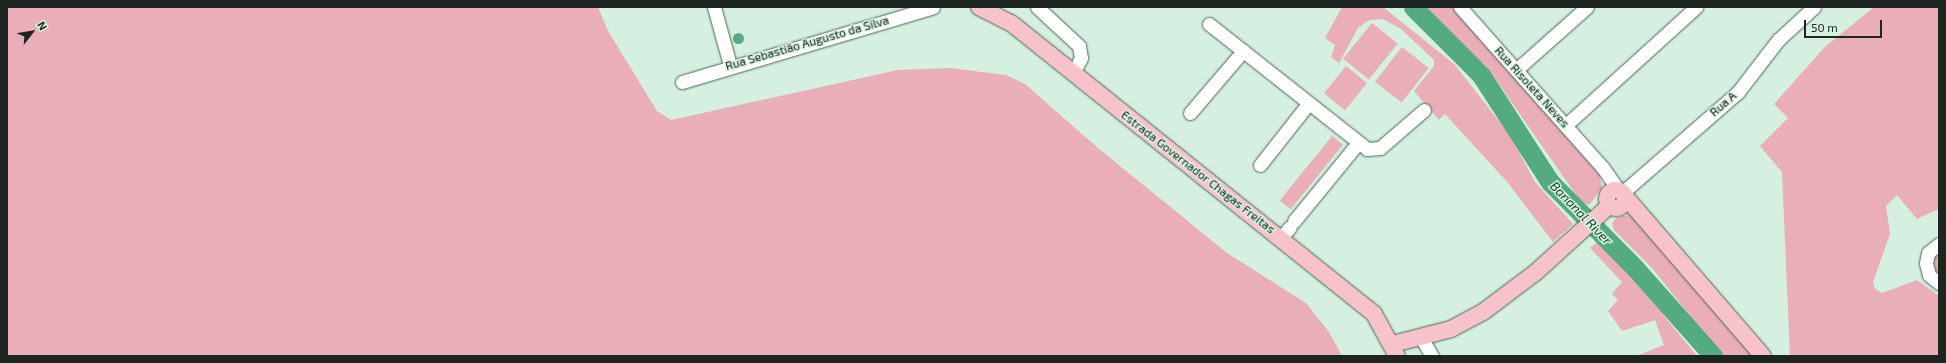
<!DOCTYPE html>
<meta charset="utf-8">
<style>
body{margin:0}
#map{position:relative;width:1946px;height:363px;overflow:hidden;background:#d5f0e0;font-family:"Exo 2",sans-serif}
div>[style]{position:absolute}
[style*='--x']{left:calc(var(--x)*1px);top:calc(var(--y)*1px);width:calc(var(--w)*1px);rotate:calc(var(--a)*1deg)}
.green>*{inset:0;background:#e9aeb7;transform-origin:0 0}
.round{border-radius:50%}
.water>*{inset:0;background:#55ab80}
.river>*{height:19px;margin:-9.5px;padding:0 9.5px;transform-origin:9.5px;border-radius:9.5px;background:#55ab80}
.roads{filter:drop-shadow(0 0 1px #4d6457) drop-shadow(0 0 1px #4d6457)}
.minor>*{height:13px;margin:-6.5px;padding:0 6.5px;transform-origin:6.5px;border-radius:6.5px;background:#fff}
.major>*{height:16px;margin:-8px;padding:0 8px;transform-origin:8px;border-radius:8px;background:#f8c2cb}
.major>.ring{margin:-8px;padding:0;box-sizing:content-box;background:none;border:16px solid #f8c2cb;border-radius:50%}
span{translate:-50% -50%;white-space:nowrap;text-align:center;line-height:1.15;-webkit-text-stroke:3px #d5f0e0;paint-order:stroke}
.street-label{font-size:12px;color:#1c2520}
.water-label{font-size:13px;color:#1a3f2d;font-style:italic}
.frame{position:absolute;inset:0;border:8px solid #1c2520;pointer-events:none}
.north{position:absolute;left:12px;top:12px;width:40px;height:40px;-webkit-text-stroke:3px #d5f0e0;paint-order:stroke;rotate:59deg;font-size:11px;font-weight:700;line-height:16px;text-align:center;color:#1c2520}
.north::after{content:'';display:block;margin:auto;width:14px;height:18px;background:#1c2520;clip-path:polygon(50% 0,100% 100%,50% 72%,0 100%)}
.scale{position:absolute;left:1804px;top:20px;width:78px;height:18px;box-sizing:border-box;border:2px solid #1c2520;border-top:0;padding-left:5px;font-size:12px;line-height:14px;white-space:nowrap;color:#1c2520;-webkit-text-stroke:3px #d5f0e0;paint-order:stroke}
</style>
<div id="map">
<div class="green">
<div style="clip-path:polygon(7px 7px,598px 7px,608px 31px,657px 111px,671px 120px,898px 70px,950px 68px,1006px 75px,1025px 84px,1098px 148px,1227px 253px,1306px 303px,1329px 332px,1342px 356px,7px 356px)"></div>
<div style="clip-path:polygon(1342px 7px,1383px 7px,1454px 64px,1510px 135px,1535px 182px,1573px 224px,1553px 242px,1508px 183px,1445px 114px,1439px 120px,1414px 91px,1434px 66px,1434px 60px,1401px 29px,1383px 19px,1369px 20px,1358px 28px,1339px 63px,1331px 57px,1335px 45px,1325px 38px)"></div>
<div style="clip-path:polygon(1416px 7px,1454px 7px,1494px 52px,1600px 175px,1602px 188px,1589px 205px,1581px 202px,1487px 67px)"></div>
<div style="clip-path:polygon(1874px 7px,1939px 7px,1939px 209px,1917px 219px,1897px 195px,1886px 206px,1890px 234px,1873px 282px,1875px 289px,1882px 293px,1917px 280px,1939px 296px,1939px 356px,1790px 356px,1782px 172px,1760px 146px,1788px 118px,1774px 104px,1825px 47px)"></div>
<div style="left:1372px;top:23px;width:33px;height:46px;rotate:39deg"></div>
<div style="left:1402px;top:47px;width:34px;height:44px;rotate:38deg"></div>
<div style="left:1346px;top:66px;width:27px;height:35px;rotate:39deg"></div>
<div style="left:1332px;top:136px;width:14px;height:83px;rotate:39deg"></div>
<div class="round" style="left:1608px;top:195px;width:12px;height:12px"></div>
<div style="clip-path:polygon(1632px 214px,1754px 356px,1722px 356px,1652px 268px,1614px 230px,1612px 223px,1616px 218px)"></div>
<div style="clip-path:polygon(1597px 242px,1605px 244px,1650px 287px,1664px 316px,1697px 356px,1636px 356px,1664px 345px,1655px 320px,1622px 331px,1608px 311px,1618px 300px,1612px 294px,1622px 282px,1590px 248px)"></div>
<div style="clip-path:polygon(1939px 247px,1939px 280px,1929px 262px)"></div>
</div>
<div class="water">
<div class="round" style="left:732.5px;top:32.5px;width:11px;height:11px"></div>
</div>
<div class="river">
<div style="--x:1413;--y:7;--w:96;--a:45"></div>
<div style="--x:1481;--y:75;--w:127;--a:57.2"></div>
<div style="--x:1550;--y:182;--w:121;--a:45.3"></div>
<div style="--x:1635;--y:268;--w:118;--a:48.4"></div>
</div>
<div class="roads">
<div class="minor">
<div style="--x:714;--y:7;--w:60;--a:74.6"></div>
<div style="--x:1037;--y:7;--w:57;--a:42.9"></div>
<div style="--x:1079;--y:46;--w:12;--a:81"></div>
<div style="--x:1081;--y:58;--w:17;--a:118"></div>
<div style="--x:1460;--y:7;--w:215;--a:48.4"></div>
<div style="--x:1603;--y:168;--w:28;--a:55"></div>
<div style="--x:1209;--y:24;--w:201;--a:38.3"></div>
<div style="--x:1367;--y:149;--w:13;--a:-4"></div>
<div style="--x:1380;--y:148;--w:58;--a:-40.8"></div>
<div style="--x:1516;--y:70;--w:95;--a:-41.6"></div>
<div style="--x:682;--y:82;--w:262;--a:-16.6"></div>
<div style="--x:1190;--y:113;--w:82;--a:-49.5"></div>
<div style="--x:1566;--y:125;--w:176;--a:-42.2"></div>
<div style="--x:1260;--y:165;--w:78;--a:-51.8"></div>
<div style="--x:1622;--y:193;--w:154;--a:-41"></div>
<div style="--x:1738;--y:92;--w:66;--a:-52.4"></div>
<div style="--x:1778;--y:40;--w:49;--a:-42.5"></div>
<div style="--x:1294;--y:221;--w:101;--a:-50.6"></div>
<div style="--x:1281;--y:238;--w:14;--a:-51"></div>
<div style="--x:1939;--y:244;--w:14;--a:141"></div>
<div style="--x:1928;--y:253;--w:10;--a:101"></div>
<div style="--x:1926;--y:263;--w:12;--a:76"></div>
<div style="--x:1929;--y:275;--w:13;--a:39"></div>
<div style="--x:1422;--y:339;--w:20;--a:60"></div>
</div>
<div class="major">
<div style="--x:979;--y:7;--w:36;--a:27"></div>
<div style="--x:1011;--y:23;--w:465;--a:38.7"></div>
<div style="--x:1374;--y:314;--w:48;--a:61.3"></div>
<div class="ring" style="left:1607px;top:190px;width:2px;height:2px"></div>
<div style="--x:1623;--y:194;--w:214;--a:49.2"></div>
<div style="--x:1393;--y:344;--w:60;--a:-14.5"></div>
<div style="--x:1451;--y:329;--w:36;--a:-28"></div>
<div style="--x:1483;--y:312;--w:65;--a:-36.9"></div>
<div style="--x:1535;--y:273;--w:100;--a:-42.2"></div>
</div>
</div>
<div class="street-label">
<span style="left:807px;top:43px;rotate:-16deg">Rua Sebastião Augusto da Silva</span>
<span style="left:1532px;top:87px;rotate:48deg">Rua Risoleta Neves</span>
<span style="left:1723px;top:104px;rotate:-41deg">Rua A</span>
<span style="left:1198px;top:172px;rotate:38deg">Estrada Governador Chagas Freitas</span>
</div>
<div class="water-label">
<span style="left:1581px;top:213px;rotate:46deg">Bananal River</span>
</div>
<div class="frame"></div>
<div class="north">N</div>
<div class="scale">50 m</div>
</div>
